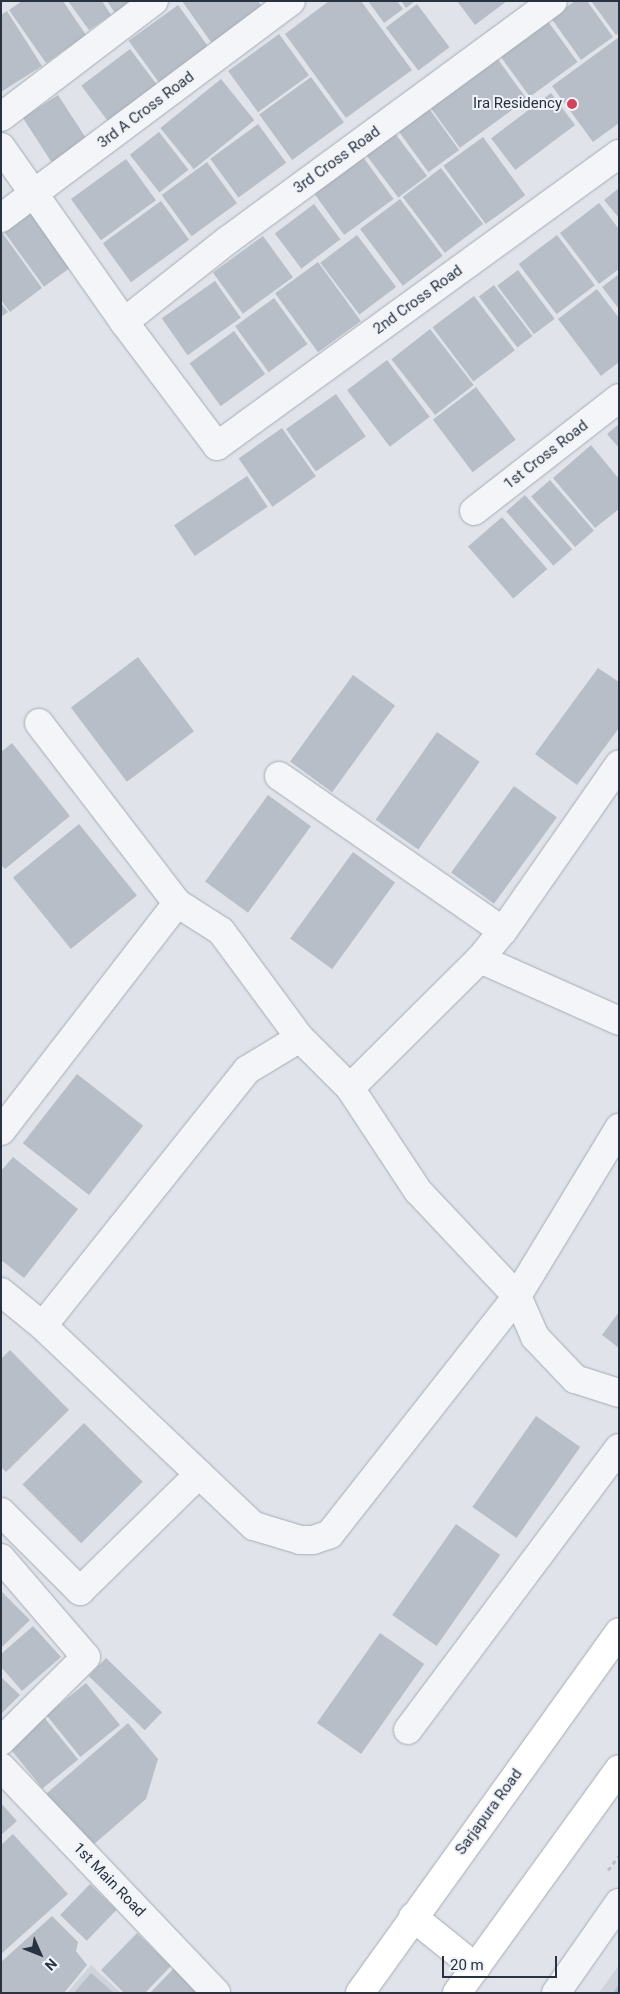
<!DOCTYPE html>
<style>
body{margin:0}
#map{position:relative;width:620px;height:1994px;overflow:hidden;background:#e0e4ea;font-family:Roboto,sans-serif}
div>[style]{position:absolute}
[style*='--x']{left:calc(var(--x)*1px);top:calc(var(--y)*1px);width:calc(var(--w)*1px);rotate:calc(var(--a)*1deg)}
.built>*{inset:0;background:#ced3dc}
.building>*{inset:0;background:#b8bec7;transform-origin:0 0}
.path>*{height:3px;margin-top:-1.5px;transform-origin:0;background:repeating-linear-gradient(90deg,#bec2c8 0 4px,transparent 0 8px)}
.roads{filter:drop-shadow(0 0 1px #a5abb4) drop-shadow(0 0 1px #a5abb4)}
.minor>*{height:28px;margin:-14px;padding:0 14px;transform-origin:14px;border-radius:14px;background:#f3f5f8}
.major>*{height:28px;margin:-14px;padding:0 14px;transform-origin:14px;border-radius:14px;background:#fff}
.dots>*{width:14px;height:14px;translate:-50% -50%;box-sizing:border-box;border:2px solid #f0f3f7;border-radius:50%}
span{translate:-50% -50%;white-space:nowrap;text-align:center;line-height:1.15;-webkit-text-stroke:4px #f0f3f7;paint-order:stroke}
.poi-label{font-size:15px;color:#293241}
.right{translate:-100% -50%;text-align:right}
.street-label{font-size:15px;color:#293241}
.frame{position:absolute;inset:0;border:2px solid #293241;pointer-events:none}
.north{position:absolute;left:15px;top:1929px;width:50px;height:50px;-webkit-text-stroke:4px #f0f3f7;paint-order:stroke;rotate:134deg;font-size:14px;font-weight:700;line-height:20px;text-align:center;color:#293241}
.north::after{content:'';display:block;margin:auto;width:18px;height:22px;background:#293241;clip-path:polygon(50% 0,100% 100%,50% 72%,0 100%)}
.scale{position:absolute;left:442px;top:1956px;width:115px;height:22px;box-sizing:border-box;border:2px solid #293241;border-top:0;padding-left:6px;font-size:15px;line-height:18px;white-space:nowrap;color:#293241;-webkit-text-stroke:4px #f0f3f7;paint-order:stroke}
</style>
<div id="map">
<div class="built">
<div style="clip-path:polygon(91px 1965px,121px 1993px,67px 1993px)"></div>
<div style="clip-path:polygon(619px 1965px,619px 1993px,599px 1993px)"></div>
</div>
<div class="building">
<div style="clip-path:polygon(22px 1px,63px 1px,86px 35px,46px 63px,9px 10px)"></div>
<div style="clip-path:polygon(68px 1px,102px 1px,111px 15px,89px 30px)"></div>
<div style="clip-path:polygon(107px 1px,129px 1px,130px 2px,115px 13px)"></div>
<div style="clip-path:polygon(182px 1px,258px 1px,263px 8px,213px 45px)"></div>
<div style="clip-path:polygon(329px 1px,361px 1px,412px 70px,346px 118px,285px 34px)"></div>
<div style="clip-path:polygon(368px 1px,397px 1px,403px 9px,384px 23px)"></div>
<div style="clip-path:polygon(401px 1px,415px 1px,406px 8px)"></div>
<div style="clip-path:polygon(457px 1px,507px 1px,475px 25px)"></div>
<div style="clip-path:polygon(575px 1px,587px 1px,613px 37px,581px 60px,551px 18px)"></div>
<div style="clip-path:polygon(591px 1px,619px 1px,619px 33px,616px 35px)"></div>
<div style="left:417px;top:4px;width:54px;height:39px;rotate:53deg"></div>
<div style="left:178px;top:5px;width:51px;height:61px;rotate:54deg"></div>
<div style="clip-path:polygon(7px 11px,42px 66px,1px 92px,1px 15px)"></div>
<div style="left:547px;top:20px;width:52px;height:59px;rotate:54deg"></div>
<div style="left:279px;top:34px;width:51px;height:63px;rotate:54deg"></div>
<div style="clip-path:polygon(619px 37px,619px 123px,593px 142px,552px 86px)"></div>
<div style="left:130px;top:49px;width:50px;height:61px;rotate:53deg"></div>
<div style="left:497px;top:58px;width:51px;height:83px;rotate:54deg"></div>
<div style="left:311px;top:77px;width:56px;height:64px;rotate:54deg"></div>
<div style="left:221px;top:79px;width:53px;height:78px;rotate:51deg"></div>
<div style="left:551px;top:93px;width:40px;height:75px;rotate:53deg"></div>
<div style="left:58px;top:95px;width:55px;height:42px;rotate:57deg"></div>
<div style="left:428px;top:107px;width:53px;height:38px;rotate:54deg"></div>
<div style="left:258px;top:124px;width:48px;height:59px;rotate:54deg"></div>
<div style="left:159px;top:132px;width:48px;height:37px;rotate:52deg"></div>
<div style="left:394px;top:132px;width:55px;height:36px;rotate:53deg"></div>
<div style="left:483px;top:137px;width:72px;height:49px;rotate:54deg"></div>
<div style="left:363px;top:157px;width:52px;height:61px;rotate:54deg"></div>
<div style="left:126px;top:159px;width:51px;height:68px;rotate:54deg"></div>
<div style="left:207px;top:162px;width:51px;height:56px;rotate:54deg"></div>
<div style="left:441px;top:168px;width:70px;height:48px;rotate:53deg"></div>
<div style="clip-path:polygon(619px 188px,619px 218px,604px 200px)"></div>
<div style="left:400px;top:199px;width:71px;height:50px;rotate:53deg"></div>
<div style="left:161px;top:201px;width:48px;height:72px;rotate:54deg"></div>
<div style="clip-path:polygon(599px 203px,619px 229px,619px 269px,599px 284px,560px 233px)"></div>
<div style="left:314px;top:204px;width:44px;height:49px;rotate:53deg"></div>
<div style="left:31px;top:211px;width:69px;height:34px;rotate:54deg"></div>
<div style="clip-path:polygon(1px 231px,42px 288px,10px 312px,1px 300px)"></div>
<div style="left:357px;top:235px;width:65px;height:46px;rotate:53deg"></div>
<div style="left:557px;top:235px;width:63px;height:48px;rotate:53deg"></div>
<div style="left:263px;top:236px;width:51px;height:62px;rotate:54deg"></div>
<div style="left:318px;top:262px;width:73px;height:53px;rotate:54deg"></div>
<div style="left:518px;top:270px;width:61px;height:26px;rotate:53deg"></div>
<div style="clip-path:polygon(619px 274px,619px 309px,602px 287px)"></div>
<div style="left:215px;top:281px;width:45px;height:65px;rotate:55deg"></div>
<div style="left:494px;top:285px;width:64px;height:19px;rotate:53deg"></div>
<div style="clip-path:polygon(597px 289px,619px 318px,619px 362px,601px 376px,558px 319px)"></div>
<div style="left:474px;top:296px;width:68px;height:52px;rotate:53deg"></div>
<div style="left:274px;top:298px;width:57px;height:48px;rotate:54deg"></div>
<div style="clip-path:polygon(1px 303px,8px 312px,1px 317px)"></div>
<div style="left:430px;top:329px;width:71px;height:49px;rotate:52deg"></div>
<div style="left:234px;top:331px;width:53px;height:55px;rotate:54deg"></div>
<div style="left:387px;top:360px;width:71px;height:50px;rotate:53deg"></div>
<div style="left:476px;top:387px;width:66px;height:54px;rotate:53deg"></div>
<div style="left:336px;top:394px;width:52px;height:61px;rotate:55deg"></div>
<div style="clip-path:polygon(619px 424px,619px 448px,607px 434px)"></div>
<div style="left:282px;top:428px;width:59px;height:53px;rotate:55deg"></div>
<div style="clip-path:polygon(591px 445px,619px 479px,619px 509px,595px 528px,553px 478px)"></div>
<div style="left:247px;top:476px;width:37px;height:88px;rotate:56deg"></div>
<div style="left:550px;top:480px;width:67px;height:25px;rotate:49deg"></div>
<div style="left:525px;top:495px;width:72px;height:25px;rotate:49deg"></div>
<div style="left:502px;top:517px;width:69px;height:45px;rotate:49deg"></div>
<div style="left:138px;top:657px;width:93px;height:84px;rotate:53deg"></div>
<div style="clip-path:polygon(598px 668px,619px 682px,619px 728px,577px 785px,535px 754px)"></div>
<div style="left:353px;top:675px;width:52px;height:107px;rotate:36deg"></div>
<div style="left:437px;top:732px;width:52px;height:107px;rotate:35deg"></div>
<div style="clip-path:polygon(12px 743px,70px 816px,5px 869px,1px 865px,1px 752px)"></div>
<div style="left:514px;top:786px;width:53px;height:107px;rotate:36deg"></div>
<div style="left:268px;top:795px;width:53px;height:107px;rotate:36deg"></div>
<div style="left:79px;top:824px;width:92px;height:85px;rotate:51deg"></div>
<div style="left:353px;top:852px;width:52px;height:107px;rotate:36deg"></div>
<div style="left:77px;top:1074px;width:84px;height:88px;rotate:38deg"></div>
<div style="clip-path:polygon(13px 1157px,78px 1209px,24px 1278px,1px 1260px,1px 1171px)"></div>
<div style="clip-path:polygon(619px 1312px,619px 1348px,602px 1335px)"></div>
<div style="clip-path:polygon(10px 1350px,69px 1410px,6px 1472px,1px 1467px,1px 1359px)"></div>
<div style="left:536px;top:1416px;width:54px;height:111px;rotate:35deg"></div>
<div style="left:84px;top:1423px;width:83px;height:87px;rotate:45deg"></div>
<div style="left:456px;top:1524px;width:54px;height:111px;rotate:35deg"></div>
<div style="clip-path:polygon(1px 1591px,30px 1620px,1px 1648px)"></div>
<div style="clip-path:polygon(33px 1626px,61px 1657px,22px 1691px,1px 1667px,1px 1654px)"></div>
<div style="left:380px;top:1633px;width:54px;height:110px;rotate:35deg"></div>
<div style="left:106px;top:1658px;width:78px;height:25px;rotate:44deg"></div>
<div style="clip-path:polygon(1px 1677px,20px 1695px,1px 1714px)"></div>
<div style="left:86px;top:1683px;width:54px;height:51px;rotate:51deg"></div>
<div style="left:43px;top:1716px;width:56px;height:46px;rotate:51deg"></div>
<div style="clip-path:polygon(128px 1723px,158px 1759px,146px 1799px,92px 1846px,46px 1794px)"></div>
<div style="clip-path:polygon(1px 1803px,17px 1821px,1px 1835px)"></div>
<div style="clip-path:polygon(13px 1834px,68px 1894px,1px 1954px,1px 1845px)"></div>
<div style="left:90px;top:1884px;width:37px;height:43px;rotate:44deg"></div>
<div style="clip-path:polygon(52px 1916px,78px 1942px,76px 1951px,87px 1965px,64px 1993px,1px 1993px,1px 1962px)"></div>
<div style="clip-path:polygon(137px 1933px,171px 1966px,145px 1993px,124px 1993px,101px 1970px)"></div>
<div style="clip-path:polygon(174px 1968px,199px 1993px,150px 1993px)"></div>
<div style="clip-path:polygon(91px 1973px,114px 1993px,74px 1993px)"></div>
<div style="clip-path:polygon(619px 1984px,619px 1993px,613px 1993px)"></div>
</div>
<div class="path">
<div style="--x:608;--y:1870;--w:18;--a:-52"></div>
</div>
<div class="roads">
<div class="minor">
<div style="--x:1;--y:117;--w:192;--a:-37.2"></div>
<div style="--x:1;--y:147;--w:214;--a:54.9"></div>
<div style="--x:124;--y:322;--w:155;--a:53.1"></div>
<div style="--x:217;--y:446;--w:497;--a:-36"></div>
<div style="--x:1;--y:218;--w:362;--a:-36.8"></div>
<div style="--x:124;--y:322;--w:132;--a:-38.3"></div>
<div style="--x:228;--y:240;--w:403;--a:-36.3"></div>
<div style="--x:474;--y:511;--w:184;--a:-37.9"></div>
<div style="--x:39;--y:723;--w:227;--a:52.5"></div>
<div style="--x:177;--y:903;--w:52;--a:32.5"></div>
<div style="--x:221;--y:931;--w:133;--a:53.6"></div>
<div style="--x:300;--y:1038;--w:71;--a:45"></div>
<div style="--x:350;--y:1088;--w:123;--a:56.6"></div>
<div style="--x:418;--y:1191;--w:144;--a:46.7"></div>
<div style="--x:517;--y:1296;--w:45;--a:66.3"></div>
<div style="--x:535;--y:1337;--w:58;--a:46.4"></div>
<div style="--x:575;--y:1379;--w:46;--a:17.7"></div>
<div style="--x:279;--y:776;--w:272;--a:34.7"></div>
<div style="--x:480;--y:959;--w:152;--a:24"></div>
<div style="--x:300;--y:1038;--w:62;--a:148.9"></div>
<div style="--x:247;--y:1070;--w:327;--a:128.6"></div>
<div style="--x:43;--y:1326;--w:291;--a:43.5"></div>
<div style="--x:254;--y:1526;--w:48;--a:16.9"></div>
<div style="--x:300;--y:1540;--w:13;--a:0"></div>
<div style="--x:313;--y:1540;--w:18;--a:-19"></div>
<div style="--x:330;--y:1534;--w:303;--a:-51.8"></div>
<div style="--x:517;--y:1296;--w:197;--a:-58.7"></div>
<div style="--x:350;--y:1088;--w:183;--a:-44.8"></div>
<div style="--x:480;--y:959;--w:36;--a:-51"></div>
<div style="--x:503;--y:931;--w:203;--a:-55.1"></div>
<div style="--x:1;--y:1131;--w:288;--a:-52.3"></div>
<div style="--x:1;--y:1292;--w:54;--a:39"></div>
<div style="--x:1;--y:1512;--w:112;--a:45"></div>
<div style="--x:80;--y:1591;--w:167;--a:-44.5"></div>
<div style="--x:1;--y:1558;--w:130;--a:49.4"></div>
<div style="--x:86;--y:1657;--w:120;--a:135.3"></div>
<div style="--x:408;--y:1730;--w:352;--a:-53.2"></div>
<div style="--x:1;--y:1767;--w:312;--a:46.4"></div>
<div style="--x:556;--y:1993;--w:110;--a:-55"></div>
</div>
<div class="major">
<div style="--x:413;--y:1917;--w:81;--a:39"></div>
<div style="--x:360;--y:1993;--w:444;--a:-54.3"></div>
<div style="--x:457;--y:1993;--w:276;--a:-54.1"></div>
</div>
</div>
<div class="dots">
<div style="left:572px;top:104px;background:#d1445c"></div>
</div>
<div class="poi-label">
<span class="right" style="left:562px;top:104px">Ira Residency</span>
</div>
<div class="street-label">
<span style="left:146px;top:110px;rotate:-37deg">3rd A Cross Road</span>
<span style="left:337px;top:160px;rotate:-36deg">3rd Cross Road</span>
<span style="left:418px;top:300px;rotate:-36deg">2nd Cross Road</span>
<span style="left:546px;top:455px;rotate:-38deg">1st Cross Road</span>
<span style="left:489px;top:1812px;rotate:-54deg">Sarjapura Road</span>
<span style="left:109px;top:1880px;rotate:46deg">1st Main Road</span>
</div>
<div class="frame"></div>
<div class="north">N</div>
<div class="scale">20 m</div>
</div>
